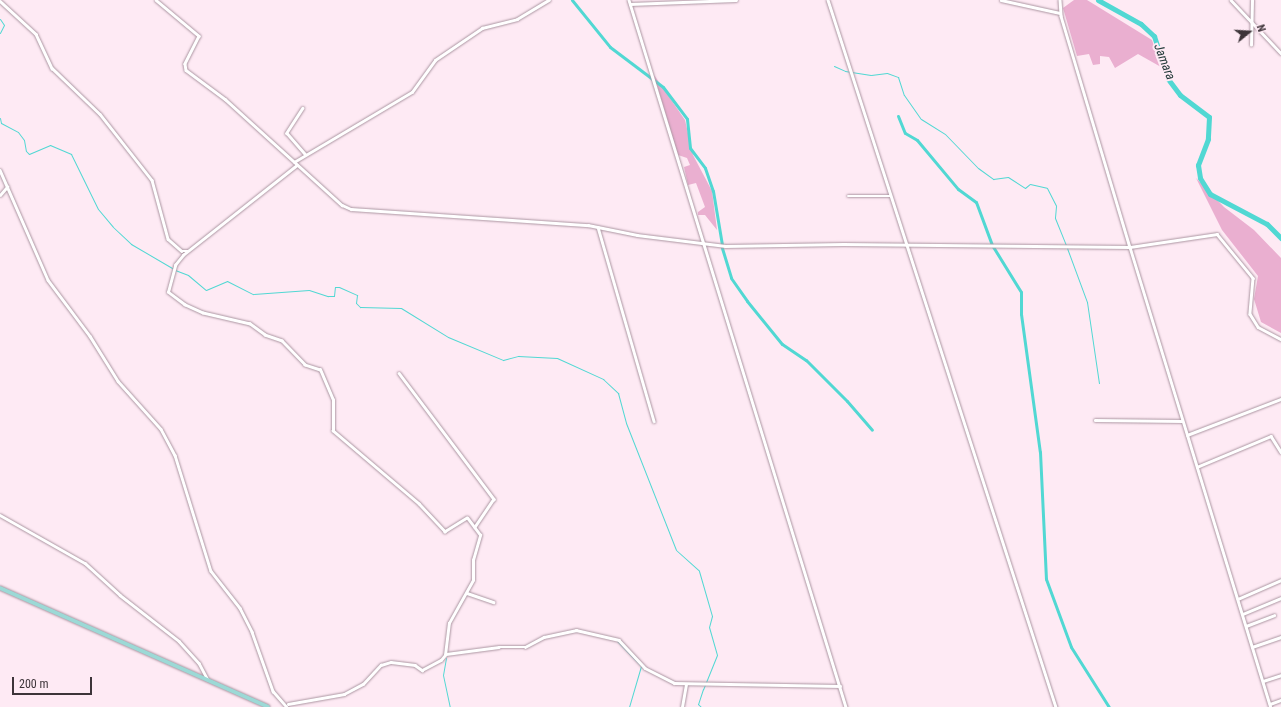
<!DOCTYPE html>
<style>
body{margin:0}
#map{position:relative;width:1281px;height:707px;overflow:hidden;background:#feeaf4;font-family:"Roboto Condensed",sans-serif}
div>[style]{position:absolute}
[style*='--x']{left:calc(var(--x)*1px);top:calc(var(--y)*1px);width:calc(var(--w)*1px);rotate:calc(var(--a)*1deg)}
.green>*{inset:0;background:#eaafd0}
.stream>*{height:1px;margin:-0.5px;padding:0 0.5px;transform-origin:0.5px;border-radius:0.5px;background:#51d8d3}
.canal>*{height:3px;margin:-1.5px;padding:0 1.5px;transform-origin:1.5px;border-radius:1.5px;background:#51d8d3}
.river>*{height:5px;margin:-2.5px;padding:0 2.5px;transform-origin:2.5px;border-radius:2.5px;background:#51d8d3}
.roads{filter:drop-shadow(0 0 1px #ac96a2) drop-shadow(0 0 1px #ac96a2)}
.street>*{height:2.5px;margin:-1.25px;padding:0 1.25px;transform-origin:1.25px;border-radius:1.25px;background:#fff}
.primary>*{height:4px;margin:-2px;padding:0 2px;transform-origin:2px;border-radius:2px;background:#9cd9d6}
span{translate:-50% -50%;white-space:nowrap;text-align:center;line-height:1.15;-webkit-text-stroke:4px #feeaf4;paint-order:stroke}
.water-label{font-size:13px;color:#233a39;font-style:italic}
.north{position:absolute;left:1229px;top:12px;width:40px;height:40px;-webkit-text-stroke:3px #feeaf4;paint-order:stroke;rotate:72deg;font-size:11px;font-weight:700;line-height:16px;text-align:center;color:#3d3439}
.north::after{content:'';display:block;margin:auto;width:14px;height:18px;background:#3d3439;clip-path:polygon(50% 0,100% 100%,50% 72%,0 100%)}
.scale{position:absolute;left:12px;top:677px;width:80px;height:18px;box-sizing:border-box;border:2px solid #3d3439;border-top:0;padding-left:5px;font-size:12px;line-height:14px;white-space:nowrap;color:#3d3439;-webkit-text-stroke:3px #feeaf4;paint-order:stroke}
</style>
<div id="map">
<div class="green">
<div style="clip-path:polygon(1074px 0,1087px 0,1152px 40px,1161px 67px,1138px 54px,1115px 68px,1109px 57px,1100px 56px,1100px 64px,1093px 65px,1089px 54px,1077px 56px,1063px 8px)"></div>
<div style="clip-path:polygon(654px 75px,685px 120px,693px 155px,712px 191px,717px 230px,705px 215px,698px 215px,698px 212px,705px 207px,696px 183px,688px 185px,684px 167px,690px 165px,687px 158px,678px 155px)"></div>
<div style="clip-path:polygon(1196px 178px,1224px 207px,1254px 230px,1281px 258px,1281px 333px,1261px 322px,1254px 299px,1258px 276px,1222px 230px)"></div>
</div>
<div class="stream">
<div style="--x:0;--y:19;--w:7;--a:56"></div>
<div style="--x:4;--y:25;--w:9;--a:117"></div>
<div style="--x:834;--y:66;--w:12;--a:24"></div>
<div style="--x:845;--y:71;--w:26;--a:9"></div>
<div style="--x:871;--y:75;--w:16;--a:-7"></div>
<div style="--x:887;--y:73;--w:12;--a:20"></div>
<div style="--x:898;--y:77;--w:19;--a:72"></div>
<div style="--x:904;--y:95;--w:29;--a:55"></div>
<div style="--x:921;--y:119;--w:28;--a:32"></div>
<div style="--x:945;--y:134;--w:47;--a:45.9"></div>
<div style="--x:978;--y:168;--w:19;--a:36"></div>
<div style="--x:993;--y:179;--w:15;--a:-8"></div>
<div style="--x:1008;--y:177;--w:20;--a:33"></div>
<div style="--x:1025;--y:188;--w:6;--a:-39"></div>
<div style="--x:1030;--y:184;--w:17;--a:13"></div>
<div style="--x:1047;--y:188;--w:20;--a:63"></div>
<div style="--x:1056;--y:206;--w:12;--a:95"></div>
<div style="--x:1055;--y:218;--w:29;--a:68"></div>
<div style="--x:0;--y:118;--w:5;--a:79"></div>
<div style="--x:1;--y:123;--w:19;--a:28"></div>
<div style="--x:18;--y:132;--w:10;--a:53"></div>
<div style="--x:24;--y:140;--w:11;--a:80"></div>
<div style="--x:26;--y:151;--w:4;--a:45"></div>
<div style="--x:29;--y:154;--w:23;--a:-23"></div>
<div style="--x:50;--y:145;--w:23;--a:23"></div>
<div style="--x:71;--y:154;--w:61;--a:63.9"></div>
<div style="--x:98;--y:209;--w:23;--a:50"></div>
<div style="--x:113;--y:227;--w:25;--a:43"></div>
<div style="--x:131;--y:244;--w:48;--a:30.3"></div>
<div style="--x:1067;--y:248;--w:58;--a:69.7"></div>
<div style="--x:1087;--y:302;--w:82;--a:81.6"></div>
<div style="--x:175;--y:270;--w:14;--a:21"></div>
<div style="--x:188;--y:275;--w:23;--a:40"></div>
<div style="--x:206;--y:290;--w:23;--a:-23"></div>
<div style="--x:227;--y:281;--w:29;--a:27"></div>
<div style="--x:253;--y:294;--w:56;--a:-4.1"></div>
<div style="--x:309;--y:290;--w:20;--a:18"></div>
<div style="--x:328;--y:296;--w:6;--a:0"></div>
<div style="--x:334;--y:296;--w:9;--a:-84"></div>
<div style="--x:335;--y:287;--w:4;--a:0"></div>
<div style="--x:339;--y:287;--w:20;--a:24"></div>
<div style="--x:357;--y:295;--w:8;--a:97"></div>
<div style="--x:356;--y:303;--w:6;--a:45"></div>
<div style="--x:360;--y:307;--w:41;--a:1.4"></div>
<div style="--x:401;--y:308;--w:55;--a:31.7"></div>
<div style="--x:448;--y:337;--w:60;--a:22.7"></div>
<div style="--x:503;--y:360;--w:16;--a:-15"></div>
<div style="--x:518;--y:356;--w:39;--a:3"></div>
<div style="--x:557;--y:358;--w:51;--a:24.5"></div>
<div style="--x:603;--y:379;--w:21;--a:43"></div>
<div style="--x:618;--y:393;--w:31;--a:75"></div>
<div style="--x:626;--y:423;--w:136;--a:68.5"></div>
<div style="--x:676;--y:550;--w:31;--a:42"></div>
<div style="--x:699;--y:571;--w:47;--a:73.9"></div>
<div style="--x:712;--y:616;--w:11;--a:105"></div>
<div style="--x:709;--y:627;--w:29;--a:74"></div>
<div style="--x:717;--y:655;--w:37;--a:112"></div>
<div style="--x:703;--y:689;--w:16;--a:108"></div>
<div style="--x:698;--y:704;--w:4;--a:45"></div>
<div style="--x:617;--y:641;--w:35;--a:46"></div>
<div style="--x:641;--y:666;--w:43;--a:106.3"></div>
<div style="--x:446;--y:658;--w:17;--a:100"></div>
<div style="--x:443;--y:675;--w:33;--a:78"></div>
</div>
<div class="canal">
<div style="--x:572;--y:0;--w:60;--a:51"></div>
<div style="--x:610;--y:47;--w:66;--a:37"></div>
<div style="--x:663;--y:87;--w:40;--a:53"></div>
<div style="--x:687;--y:119;--w:29;--a:84"></div>
<div style="--x:690;--y:148;--w:25;--a:53"></div>
<div style="--x:705;--y:168;--w:24;--a:71"></div>
<div style="--x:713;--y:191;--w:55;--a:80.5"></div>
<div style="--x:898;--y:116;--w:18;--a:68"></div>
<div style="--x:905;--y:133;--w:14;--a:30"></div>
<div style="--x:917;--y:140;--w:64;--a:50.1"></div>
<div style="--x:958;--y:189;--w:22;--a:36"></div>
<div style="--x:976;--y:202;--w:46;--a:69.6"></div>
<div style="--x:992;--y:245;--w:55;--a:58.3"></div>
<div style="--x:1021;--y:292;--w:22;--a:90"></div>
<div style="--x:1021;--y:314;--w:139;--a:82.2"></div>
<div style="--x:1040;--y:452;--w:127;--a:87.3"></div>
<div style="--x:1046;--y:579;--w:72;--a:69.8"></div>
<div style="--x:1071;--y:647;--w:71;--a:57.7"></div>
<div style="--x:722;--y:248;--w:31;--a:73"></div>
<div style="--x:731;--y:278;--w:28;--a:55"></div>
<div style="--x:747;--y:301;--w:55;--a:50.9"></div>
<div style="--x:782;--y:344;--w:29;--a:34"></div>
<div style="--x:806;--y:360;--w:58;--a:45"></div>
<div style="--x:847;--y:401;--w:38;--a:49"></div>
</div>
<div class="river">
<div style="--x:1098;--y:0;--w:49;--a:29.2"></div>
<div style="--x:1141;--y:24;--w:18;--a:43"></div>
<div style="--x:1154;--y:36;--w:45;--a:72"></div>
<div style="--x:1168;--y:79;--w:20;--a:53"></div>
<div style="--x:1180;--y:95;--w:36;--a:37"></div>
<div style="--x:1209;--y:117;--w:22;--a:93"></div>
<div style="--x:1208;--y:139;--w:28;--a:111"></div>
<div style="--x:1198;--y:165;--w:13;--a:81"></div>
<div style="--x:1200;--y:178;--w:19;--a:58"></div>
<div style="--x:1210;--y:194;--w:64;--a:27.8"></div>
<div style="--x:1267;--y:224;--w:20;--a:45"></div>
</div>
<div class="roads">
<div class="street">
<div style="--x:156;--y:0;--w:56;--a:39.9"></div>
<div style="--x:199;--y:36;--w:31;--a:117"></div>
<div style="--x:185;--y:64;--w:6;--a:81"></div>
<div style="--x:186;--y:70;--w:49;--a:36.6"></div>
<div style="--x:225;--y:99;--w:158;--a:42.2"></div>
<div style="--x:342;--y:205;--w:10;--a:24"></div>
<div style="--x:351;--y:209;--w:238;--a:3.9"></div>
<div style="--x:588;--y:225;--w:50;--a:11.5"></div>
<div style="--x:637;--y:235;--w:89;--a:7.1"></div>
<div style="--x:725;--y:246;--w:118;--a:-1"></div>
<div style="--x:843;--y:244;--w:287;--a:0.6"></div>
<div style="--x:1130;--y:247;--w:88;--a:-8.5"></div>
<div style="--x:1217;--y:234;--w:57;--a:50.7"></div>
<div style="--x:1253;--y:278;--w:36;--a:95"></div>
<div style="--x:1250;--y:314;--w:15;--a:58"></div>
<div style="--x:1258;--y:327;--w:26;--a:28"></div>
<div style="--x:629;--y:0;--w:740;--a:72.94"></div>
<div style="--x:828;--y:0;--w:743;--a:72.13"></div>
<div style="--x:1001;--y:0;--w:60;--a:12.4"></div>
<div style="--x:1060;--y:0;--w:16;--a:86"></div>
<div style="--x:1061;--y:16;--w:241;--a:73.4"></div>
<div style="--x:1130;--y:247;--w:481;--a:73"></div>
<div style="--x:1231;--y:0;--w:73;--a:46.7"></div>
<div style="--x:0;--y:1;--w:49;--a:42.5"></div>
<div style="--x:36;--y:34;--w:38;--a:65"></div>
<div style="--x:52;--y:68;--w:66;--a:43.8"></div>
<div style="--x:100;--y:114;--w:84;--a:51.8"></div>
<div style="--x:152;--y:180;--w:61;--a:74.8"></div>
<div style="--x:168;--y:239;--w:18;--a:41"></div>
<div style="--x:182;--y:251;--w:6;--a:0"></div>
<div style="--x:630;--y:4;--w:106;--a:-2.2"></div>
<div style="--x:1251;--y:45;--w:45;--a:-88.7"></div>
<div style="--x:303;--y:108;--w:30;--a:123"></div>
<div style="--x:287;--y:133;--w:28;--a:49"></div>
<div style="--x:294;--y:162;--w:137;--a:-30.7"></div>
<div style="--x:412;--y:92;--w:39;--a:-54"></div>
<div style="--x:435;--y:60;--w:57;--a:-34.2"></div>
<div style="--x:482;--y:28;--w:36;--a:-14"></div>
<div style="--x:517;--y:19;--w:37;--a:-31"></div>
<div style="--x:0;--y:170;--w:120;--a:66.4"></div>
<div style="--x:48;--y:280;--w:70;--a:53.1"></div>
<div style="--x:90;--y:336;--w:53;--a:58.1"></div>
<div style="--x:118;--y:381;--w:64;--a:48.1"></div>
<div style="--x:161;--y:429;--w:30;--a:62"></div>
<div style="--x:175;--y:455;--w:121;--a:72.8"></div>
<div style="--x:211;--y:571;--w:47;--a:51.9"></div>
<div style="--x:240;--y:608;--w:27;--a:63"></div>
<div style="--x:252;--y:632;--w:63;--a:70.4"></div>
<div style="--x:273;--y:691;--w:21;--a:49"></div>
<div style="--x:0;--y:195;--w:11;--a:-49"></div>
<div style="--x:848;--y:196;--w:43;--a:0"></div>
<div style="--x:598;--y:227;--w:202;--a:73.9"></div>
<div style="--x:399;--y:373;--w:158;--a:53"></div>
<div style="--x:494;--y:499;--w:34;--a:124"></div>
<div style="--x:1095;--y:420;--w:87;--a:0.7"></div>
<div style="--x:1187;--y:435;--w:101;--a:-21"></div>
<div style="--x:1197;--y:467;--w:80;--a:-22.7"></div>
<div style="--x:1271;--y:436;--w:19;--a:58"></div>
<div style="--x:0;--y:515;--w:98;--a:29.5"></div>
<div style="--x:85;--y:563;--w:47;--a:42.4"></div>
<div style="--x:120;--y:595;--w:75;--a:37.9"></div>
<div style="--x:179;--y:641;--w:30;--a:48"></div>
<div style="--x:199;--y:663;--w:19;--a:62"></div>
<div style="--x:467;--y:593;--w:28;--a:19"></div>
<div style="--x:1238;--y:599;--w:47;--a:-23.8"></div>
<div style="--x:1243;--y:614;--w:41;--a:-22.8"></div>
<div style="--x:1246;--y:626;--w:30;--a:-21"></div>
<div style="--x:1252;--y:647;--w:31;--a:-19"></div>
<div style="--x:446;--y:654;--w:53;--a:-7.5"></div>
<div style="--x:499;--y:647;--w:26;--a:0"></div>
<div style="--x:525;--y:647;--w:21;--a:-28"></div>
<div style="--x:544;--y:637;--w:33;--a:-12"></div>
<div style="--x:576;--y:630;--w:44;--a:13.1"></div>
<div style="--x:619;--y:640;--w:38;--a:47"></div>
<div style="--x:645;--y:668;--w:33;--a:27"></div>
<div style="--x:674;--y:683;--w:166;--a:1"></div>
<div style="--x:1263;--y:681;--w:19;--a:-18"></div>
<div style="--x:288;--y:704;--w:57;--a:-10.1"></div>
<div style="--x:344;--y:694;--w:21;--a:-28"></div>
<div style="--x:363;--y:684;--w:26;--a:-47"></div>
<div style="--x:381;--y:665;--w:10;--a:-17"></div>
<div style="--x:391;--y:662;--w:24;--a:7"></div>
<div style="--x:415;--y:665;--w:9;--a:36"></div>
<div style="--x:422;--y:670;--w:21;--a:-28"></div>
<div style="--x:441;--y:660;--w:6;--a:-51"></div>
<div style="--x:445;--y:655;--w:32;--a:-83"></div>
<div style="--x:449;--y:623;--w:49;--a:-60.8"></div>
<div style="--x:473;--y:580;--w:20;--a:-90"></div>
<div style="--x:473;--y:560;--w:26;--a:-74"></div>
<div style="--x:480;--y:535;--w:21;--a:-127"></div>
<div style="--x:467;--y:518;--w:26;--a:148"></div>
<div style="--x:445;--y:532;--w:38;--a:-133"></div>
<div style="--x:419;--y:504;--w:113;--a:-139.7"></div>
<div style="--x:333;--y:431;--w:31;--a:-90"></div>
<div style="--x:333;--y:400;--w:33;--a:-113"></div>
<div style="--x:320;--y:370;--w:16;--a:-162"></div>
<div style="--x:305;--y:365;--w:33;--a:-134"></div>
<div style="--x:282;--y:341;--w:18;--a:-161"></div>
<div style="--x:265;--y:335;--w:19;--a:-144"></div>
<div style="--x:250;--y:324;--w:48;--a:-166.8"></div>
<div style="--x:203;--y:313;--w:20;--a:-156"></div>
<div style="--x:185;--y:305;--w:21;--a:-143"></div>
<div style="--x:168;--y:292;--w:28;--a:-75"></div>
<div style="--x:175;--y:265;--w:13;--a:-51"></div>
<div style="--x:183;--y:255;--w:145;--a:-38.3"></div>
<div style="--x:1270;--y:704;--w:12;--a:-20"></div>
<div style="--x:682;--y:707;--w:22;--a:-80"></div>
</div>
<div class="primary">
<div style="--x:0;--y:588;--w:293;--a:23.9"></div>
</div>
</div>
<div class="water-label">
<span style="left:1164px;top:62px;rotate:69deg">Jamara</span>
</div>
<div class="north">N</div>
<div class="scale">200 m</div>
</div>
